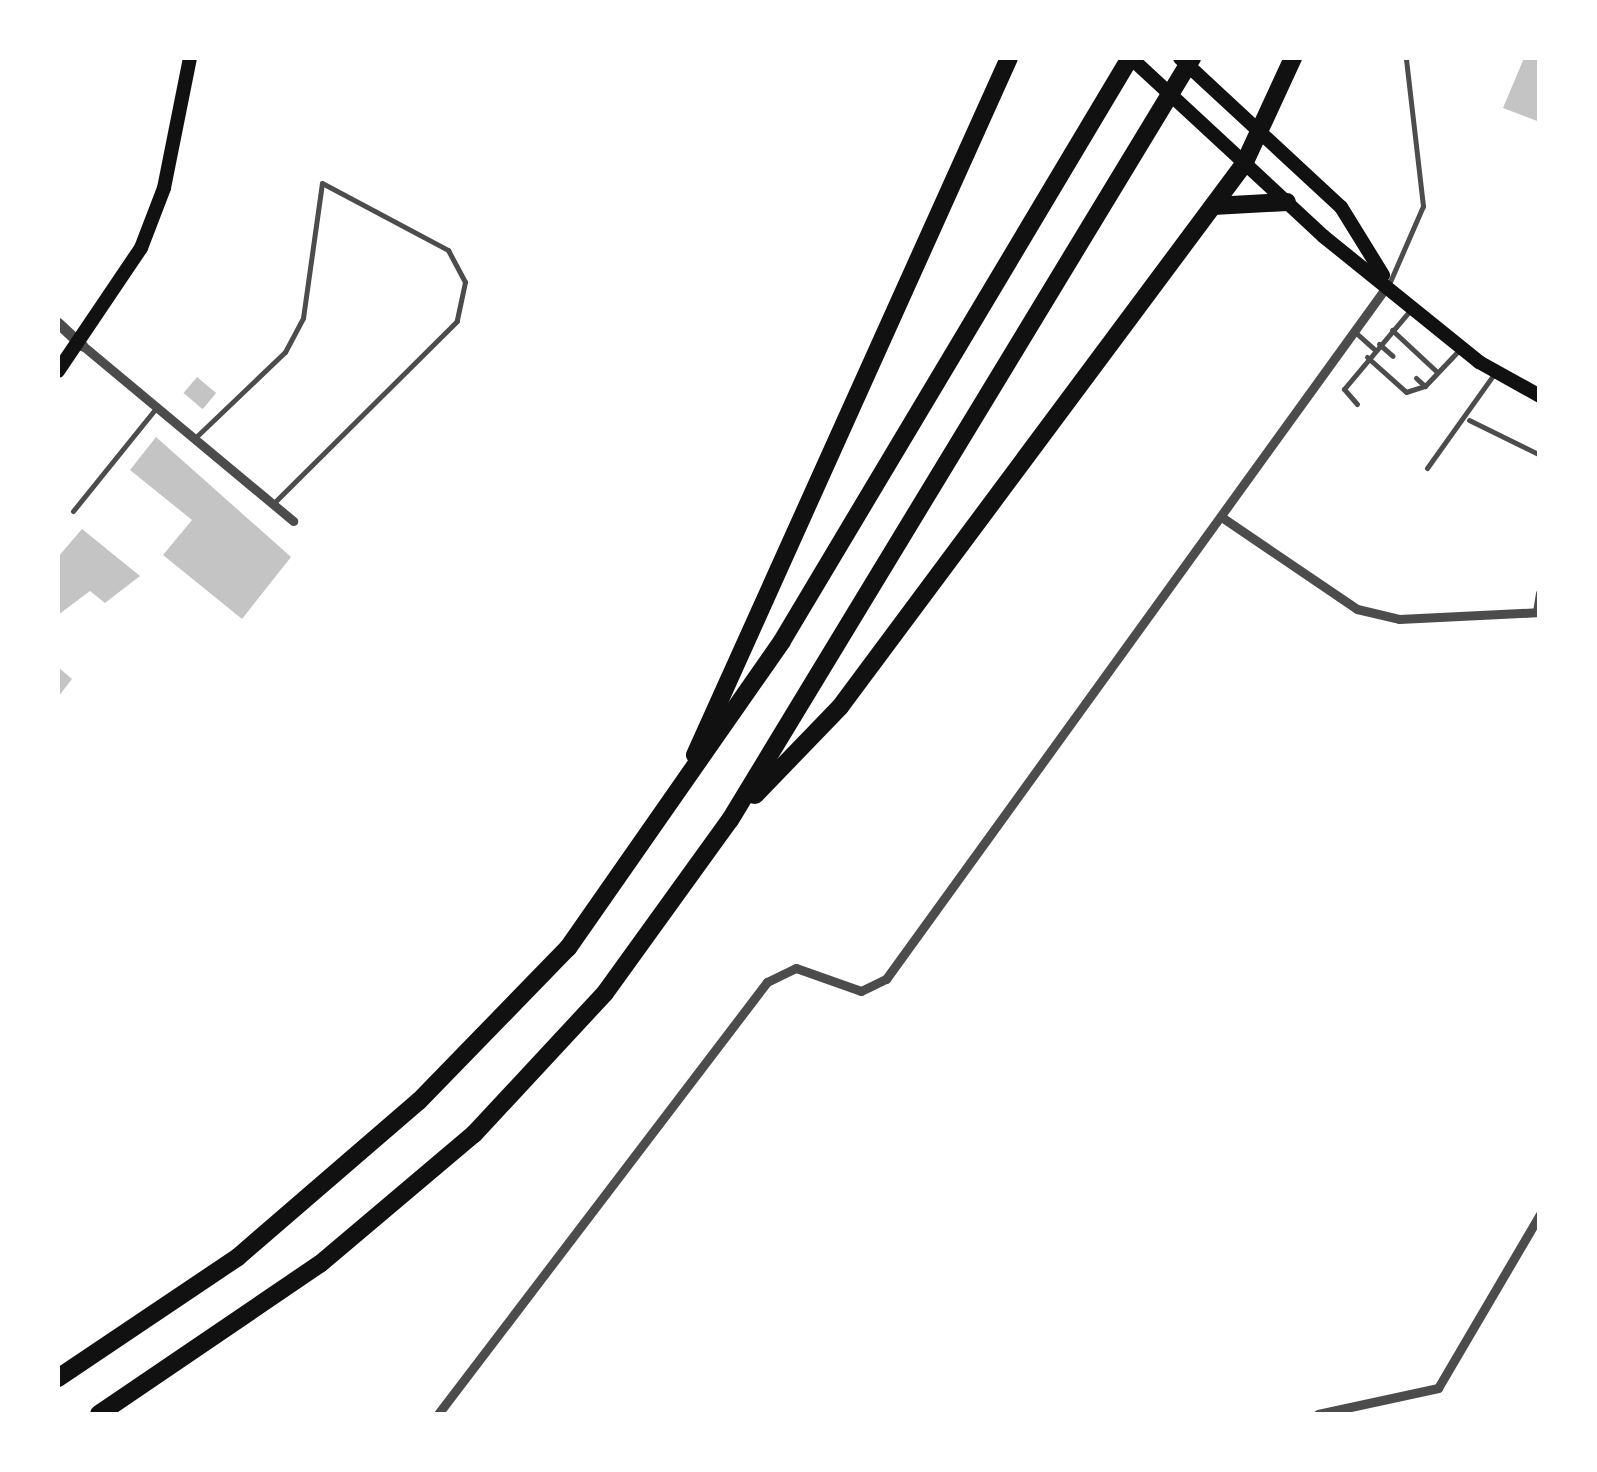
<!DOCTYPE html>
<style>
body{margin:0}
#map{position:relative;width:1597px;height:1472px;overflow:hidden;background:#fff;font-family:"Asap Condensed",sans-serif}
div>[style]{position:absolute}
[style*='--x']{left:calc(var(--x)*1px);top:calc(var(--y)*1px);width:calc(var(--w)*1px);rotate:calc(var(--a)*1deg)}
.building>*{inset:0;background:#c4c4c4;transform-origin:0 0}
.service>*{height:5px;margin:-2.5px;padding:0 2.5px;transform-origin:2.5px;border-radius:2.5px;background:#4c4c4c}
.minor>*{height:9px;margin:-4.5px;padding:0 4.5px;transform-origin:4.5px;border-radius:4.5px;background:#4c4c4c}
.tertiary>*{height:11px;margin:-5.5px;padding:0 5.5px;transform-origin:5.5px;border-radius:5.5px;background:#4c4c4c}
.secondary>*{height:14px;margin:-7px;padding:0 7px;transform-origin:7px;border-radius:7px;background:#111}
.motorway>*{height:18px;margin:-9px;padding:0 9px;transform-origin:9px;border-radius:9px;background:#111}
span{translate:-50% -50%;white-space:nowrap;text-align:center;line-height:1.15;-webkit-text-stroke:8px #fff;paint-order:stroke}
.frame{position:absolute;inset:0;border:60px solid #fff;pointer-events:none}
</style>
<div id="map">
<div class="building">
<div style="clip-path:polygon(1524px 58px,1540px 58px,1540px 122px,1503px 108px)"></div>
<div style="left:197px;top:377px;width:25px;height:21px;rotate:40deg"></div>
<div style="clip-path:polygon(156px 437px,291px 557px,242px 619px,163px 555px,192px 520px,130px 470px)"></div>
<div style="clip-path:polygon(82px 529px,140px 576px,105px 603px,90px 591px,58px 615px,58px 557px)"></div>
<div style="clip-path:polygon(58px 667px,72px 679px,58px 697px)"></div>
</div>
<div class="service">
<div style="--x:1389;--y:284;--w:85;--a:-66.4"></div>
<div style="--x:1423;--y:206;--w:149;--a:-96.6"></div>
<div style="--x:1392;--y:330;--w:62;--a:43"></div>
<div style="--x:1355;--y:332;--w:25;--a:42"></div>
<div style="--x:1379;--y:344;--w:18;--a:41"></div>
<div style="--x:1367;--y:357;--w:52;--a:41.9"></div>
<div style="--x:1406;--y:392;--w:20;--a:-18"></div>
<div style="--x:1425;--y:386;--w:50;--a:-46.6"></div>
<div style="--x:1416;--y:378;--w:12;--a:42"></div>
<div style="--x:1357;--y:404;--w:20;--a:-131"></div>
<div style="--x:1344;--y:389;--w:106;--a:-50"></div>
<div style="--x:1469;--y:420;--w:79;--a:26.2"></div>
<div style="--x:196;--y:437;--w:123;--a:-43.7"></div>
<div style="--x:285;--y:352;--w:38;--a:-62"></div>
<div style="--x:303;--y:318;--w:136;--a:-82"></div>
<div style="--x:322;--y:183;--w:143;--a:28"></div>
<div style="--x:448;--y:250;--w:36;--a:62"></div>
<div style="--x:465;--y:282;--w:40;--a:102"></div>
<div style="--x:457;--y:321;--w:260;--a:135.2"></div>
<div style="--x:1427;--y:468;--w:115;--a:-54.5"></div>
<div style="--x:73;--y:511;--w:132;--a:-51.1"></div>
</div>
<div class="minor">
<div style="--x:82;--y:345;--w:275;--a:39.8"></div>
<div style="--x:1223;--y:518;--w:162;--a:34.2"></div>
<div style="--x:1357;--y:609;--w:43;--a:13.4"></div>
<div style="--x:1399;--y:619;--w:141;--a:-2.8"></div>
<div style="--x:1537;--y:612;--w:19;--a:-81"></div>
<div style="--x:438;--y:1414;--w:543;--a:-52.71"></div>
<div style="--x:767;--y:982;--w:32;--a:-26"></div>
<div style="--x:796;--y:968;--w:69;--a:19.5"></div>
<div style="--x:861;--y:991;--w:28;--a:-26"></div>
<div style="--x:886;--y:979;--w:855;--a:-54.14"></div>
<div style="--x:1318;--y:1414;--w:123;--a:-12.2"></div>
<div style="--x:1438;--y:1388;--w:202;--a:-59.6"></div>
</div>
<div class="tertiary">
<div style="--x:58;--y:323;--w:33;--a:43"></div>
</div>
<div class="secondary">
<div style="--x:1131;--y:58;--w:262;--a:42.8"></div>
<div style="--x:1323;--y:236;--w:201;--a:38.9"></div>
<div style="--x:1479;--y:362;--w:70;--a:29.1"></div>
<div style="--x:1180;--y:58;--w:219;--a:42.8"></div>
<div style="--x:1341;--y:207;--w:80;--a:58.3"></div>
<div style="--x:58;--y:371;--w:148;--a:-56"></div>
<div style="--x:141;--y:248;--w:64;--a:-69"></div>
<div style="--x:164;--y:188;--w:133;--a:-78.7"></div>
</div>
<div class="motorway">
<div style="--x:1213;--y:206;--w:74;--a:-3.1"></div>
<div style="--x:695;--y:755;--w:764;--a:-65.75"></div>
<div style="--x:755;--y:795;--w:122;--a:-46"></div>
<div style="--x:840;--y:707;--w:677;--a:-53.35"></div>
<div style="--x:1244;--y:164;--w:117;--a:-65.2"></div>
<div style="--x:58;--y:1378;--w:217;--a:-33.9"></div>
<div style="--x:238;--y:1257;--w:239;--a:-40.8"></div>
<div style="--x:419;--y:1101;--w:214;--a:-45.8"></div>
<div style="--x:568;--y:948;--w:374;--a:-55.1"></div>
<div style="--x:782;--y:641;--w:679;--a:-59.17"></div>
<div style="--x:99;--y:1414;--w:267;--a:-34.2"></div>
<div style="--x:320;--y:1264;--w:202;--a:-40.2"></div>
<div style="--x:474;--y:1134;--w:192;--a:-47.1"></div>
<div style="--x:605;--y:993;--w:213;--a:-54.2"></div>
<div style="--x:730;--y:820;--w:891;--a:-58.77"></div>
</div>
<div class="frame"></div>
</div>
